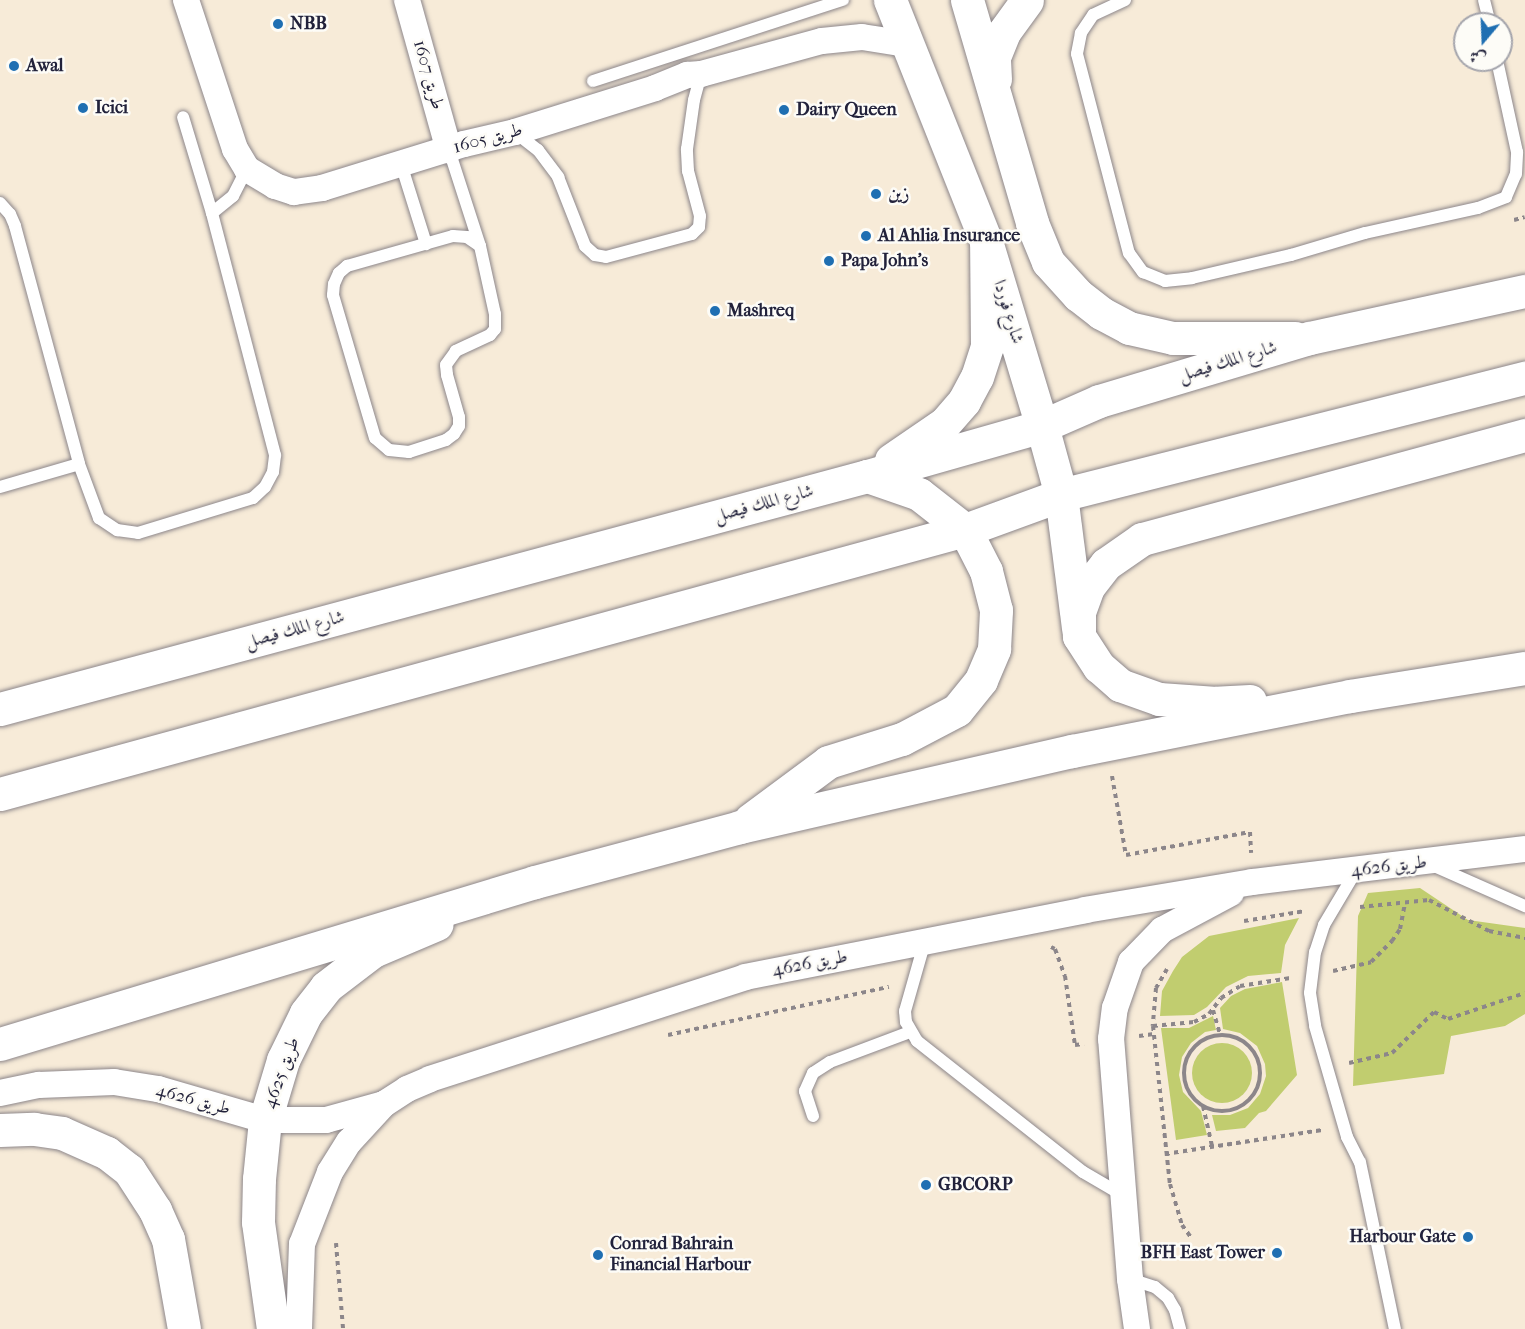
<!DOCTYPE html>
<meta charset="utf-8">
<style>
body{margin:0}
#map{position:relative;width:1525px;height:1329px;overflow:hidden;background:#f7ebd8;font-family:"IM FELL French Canon",Amiri,serif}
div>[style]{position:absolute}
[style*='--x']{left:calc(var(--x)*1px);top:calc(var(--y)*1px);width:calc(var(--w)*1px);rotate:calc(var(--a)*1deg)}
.green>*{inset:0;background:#c1cd6f}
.round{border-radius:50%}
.path>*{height:4px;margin-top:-2px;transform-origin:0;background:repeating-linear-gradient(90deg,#8c868a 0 4.5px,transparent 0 9px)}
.path>.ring{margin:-2px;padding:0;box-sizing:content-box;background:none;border:4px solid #8c868a;border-radius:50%}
.roads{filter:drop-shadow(0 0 2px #8c868a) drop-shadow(0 0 2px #8c868a)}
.lane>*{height:12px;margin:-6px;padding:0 6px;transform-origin:6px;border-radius:6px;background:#fff}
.street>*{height:26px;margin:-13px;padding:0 13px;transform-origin:13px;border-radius:13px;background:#fff}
.secondary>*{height:33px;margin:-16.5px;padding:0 16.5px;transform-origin:16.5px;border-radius:16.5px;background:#fff}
.primary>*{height:33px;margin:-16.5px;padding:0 16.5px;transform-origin:16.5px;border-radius:16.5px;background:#fff}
.highway>*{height:33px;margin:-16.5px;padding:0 16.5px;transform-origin:16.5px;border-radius:16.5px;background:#fff}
.dots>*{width:16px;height:16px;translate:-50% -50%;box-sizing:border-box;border:3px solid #fdfcf7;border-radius:50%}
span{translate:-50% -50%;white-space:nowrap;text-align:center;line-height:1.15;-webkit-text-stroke:5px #fdfcf7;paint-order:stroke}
.poi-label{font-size:18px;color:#22223b;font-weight:700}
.left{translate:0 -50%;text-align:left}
.right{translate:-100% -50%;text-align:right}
.street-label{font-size:18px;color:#22223b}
.north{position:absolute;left:1453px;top:12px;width:60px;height:60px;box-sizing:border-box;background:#fdfcf7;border:2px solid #a5a5ac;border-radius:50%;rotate:199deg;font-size:16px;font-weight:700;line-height:24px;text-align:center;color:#22223b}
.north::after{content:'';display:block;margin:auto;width:21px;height:27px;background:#1f6fb2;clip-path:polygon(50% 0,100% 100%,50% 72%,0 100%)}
</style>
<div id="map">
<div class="green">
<div style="clip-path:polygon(1420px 888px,1468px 920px,1525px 928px,1525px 1014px,1505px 1026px,1451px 1036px,1444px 1074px,1353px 1086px,1358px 916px,1368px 893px)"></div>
<div style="clip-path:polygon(1299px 918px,1285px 945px,1281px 973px,1248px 976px,1226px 987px,1207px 1007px,1194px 1015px,1160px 1016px,1162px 991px,1173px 971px,1182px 957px,1209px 936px)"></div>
<div style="clip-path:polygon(1282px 982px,1297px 1075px,1266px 1111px,1259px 1113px,1245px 1128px,1216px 1131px,1212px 1115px,1230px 1115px,1248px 1108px,1260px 1094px,1266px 1076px,1265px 1064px,1257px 1046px,1240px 1033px,1223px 1029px,1220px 1008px,1231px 996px,1245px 989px)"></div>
<div style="clip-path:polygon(1213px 1016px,1216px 1030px,1205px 1032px,1191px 1043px,1182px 1057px,1179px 1075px,1183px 1092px,1201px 1111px,1207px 1135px,1176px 1140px,1161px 1028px,1189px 1028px)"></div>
<div class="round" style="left:1192px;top:1043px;width:60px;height:60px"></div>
</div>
<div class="path">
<div style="--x:1514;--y:220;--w:11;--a:-15"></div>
<div style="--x:1112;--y:776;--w:80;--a:80"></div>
<div style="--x:1126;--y:855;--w:126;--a:-10.5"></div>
<div style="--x:1250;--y:832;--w:21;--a:87"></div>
<div style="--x:1360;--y:907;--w:69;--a:-5.8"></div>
<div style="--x:1429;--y:900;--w:68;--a:27.3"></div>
<div style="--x:1489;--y:931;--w:37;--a:11"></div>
<div style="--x:1244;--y:921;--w:62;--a:-9.3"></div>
<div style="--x:1051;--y:947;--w:4;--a:27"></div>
<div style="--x:1055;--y:949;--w:29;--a:70"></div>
<div style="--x:1065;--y:976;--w:70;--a:81.8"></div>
<div style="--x:1075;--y:1045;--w:9;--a:-6"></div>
<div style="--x:1167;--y:969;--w:22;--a:120"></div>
<div style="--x:1156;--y:988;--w:38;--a:95"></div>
<div style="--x:1153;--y:1026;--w:159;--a:83.9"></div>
<div style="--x:1170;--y:1184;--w:43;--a:73.7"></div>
<div style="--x:1182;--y:1225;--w:17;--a:54"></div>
<div style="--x:1333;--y:971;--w:39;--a:-13"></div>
<div style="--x:1371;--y:962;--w:30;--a:-45"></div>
<div style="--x:1392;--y:941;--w:14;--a:-56"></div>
<div style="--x:1400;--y:929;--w:26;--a:-79"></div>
<div style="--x:1213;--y:1010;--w:26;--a:74"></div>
<div style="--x:1153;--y:1026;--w:41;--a:-5.6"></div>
<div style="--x:1194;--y:1022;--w:17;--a:-28"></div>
<div style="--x:1209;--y:1014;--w:20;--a:-53"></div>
<div style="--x:1221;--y:998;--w:22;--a:-32"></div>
<div style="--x:1240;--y:986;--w:51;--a:-9.1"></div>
<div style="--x:668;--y:1035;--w:226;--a:-12.3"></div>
<div class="ring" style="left:1184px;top:1035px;width:72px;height:72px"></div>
<div style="--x:1139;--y:1036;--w:15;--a:-8"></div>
<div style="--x:1349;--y:1063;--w:44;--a:-13.1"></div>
<div style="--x:1392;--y:1053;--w:59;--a:-44.3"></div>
<div style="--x:1434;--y:1012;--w:16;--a:27"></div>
<div style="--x:1448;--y:1019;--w:81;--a:-18.7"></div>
<div style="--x:1203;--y:1106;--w:41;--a:77.3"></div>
<div style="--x:1165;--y:1154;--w:159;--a:-8.7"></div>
<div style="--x:336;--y:1243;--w:86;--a:85.3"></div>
</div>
<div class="roads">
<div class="lane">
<div style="--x:1125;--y:0;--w:35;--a:155"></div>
<div style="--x:1093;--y:15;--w:22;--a:124"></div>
<div style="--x:1081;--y:33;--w:21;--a:101"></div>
<div style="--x:1077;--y:54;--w:206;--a:75.4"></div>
<div style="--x:1129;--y:253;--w:24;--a:54"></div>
<div style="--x:1143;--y:272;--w:24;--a:22"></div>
<div style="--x:1165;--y:281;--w:27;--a:-6"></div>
<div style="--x:1192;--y:278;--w:102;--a:-13.1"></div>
<div style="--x:1291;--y:255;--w:77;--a:-16.6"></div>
<div style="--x:1365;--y:233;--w:116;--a:-12.5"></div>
<div style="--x:1478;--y:208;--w:30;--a:-21"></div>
<div style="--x:1506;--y:197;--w:25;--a:-67"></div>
<div style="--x:1516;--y:174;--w:22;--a:-87"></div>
<div style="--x:1517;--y:152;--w:94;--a:-102.3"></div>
<div style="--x:1484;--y:0;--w:25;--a:76"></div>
<div style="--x:593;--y:81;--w:263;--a:-18"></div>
<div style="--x:516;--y:133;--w:28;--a:38"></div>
<div style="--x:538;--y:150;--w:34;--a:53"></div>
<div style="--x:558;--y:177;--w:74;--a:68.6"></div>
<div style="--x:585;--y:246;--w:13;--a:42"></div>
<div style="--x:595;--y:255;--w:11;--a:10"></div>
<div style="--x:606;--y:257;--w:89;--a:-15"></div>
<div style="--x:692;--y:234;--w:10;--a:-45"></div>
<div style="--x:699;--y:227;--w:11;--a:-85"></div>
<div style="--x:700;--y:216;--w:47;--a:-104.9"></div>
<div style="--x:688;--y:171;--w:22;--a:-93"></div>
<div style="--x:687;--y:149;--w:49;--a:-81.9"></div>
<div style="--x:694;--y:100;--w:27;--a:-75"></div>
<div style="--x:449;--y:150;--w:101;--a:72.1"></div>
<div style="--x:401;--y:164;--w:84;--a:72.6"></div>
<div style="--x:0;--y:203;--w:15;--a:48"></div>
<div style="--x:10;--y:214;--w:13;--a:67"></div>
<div style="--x:15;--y:226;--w:246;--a:74.9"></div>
<div style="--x:79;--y:464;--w:58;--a:69.7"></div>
<div style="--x:99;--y:518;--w:22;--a:34"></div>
<div style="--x:117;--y:530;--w:21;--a:8"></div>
<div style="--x:138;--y:533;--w:120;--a:-16.9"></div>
<div style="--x:253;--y:498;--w:16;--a:-43"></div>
<div style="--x:265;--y:487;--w:17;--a:-62"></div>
<div style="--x:273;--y:472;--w:17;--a:-83"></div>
<div style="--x:275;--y:455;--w:250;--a:-104.6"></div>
<div style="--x:212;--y:213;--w:100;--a:-106.8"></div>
<div style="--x:212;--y:213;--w:27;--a:-39"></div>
<div style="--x:233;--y:196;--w:30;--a:-63"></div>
<div style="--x:453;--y:236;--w:14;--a:4"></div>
<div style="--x:467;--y:237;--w:16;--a:35"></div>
<div style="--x:480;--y:246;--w:70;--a:77.6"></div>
<div style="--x:495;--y:314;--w:15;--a:90"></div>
<div style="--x:495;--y:329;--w:8;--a:130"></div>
<div style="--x:490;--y:335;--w:38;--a:155"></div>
<div style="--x:456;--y:351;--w:17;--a:126"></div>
<div style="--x:446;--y:365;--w:10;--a:84"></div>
<div style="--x:447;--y:375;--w:44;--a:74.1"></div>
<div style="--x:459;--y:417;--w:9;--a:90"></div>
<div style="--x:459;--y:426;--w:9;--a:122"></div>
<div style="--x:454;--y:434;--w:10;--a:143"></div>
<div style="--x:446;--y:440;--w:39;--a:162"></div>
<div style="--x:409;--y:452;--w:20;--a:-174"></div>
<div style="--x:389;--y:450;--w:18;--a:-139"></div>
<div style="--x:375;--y:438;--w:149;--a:-106.4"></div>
<div style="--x:333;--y:295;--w:11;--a:-85"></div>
<div style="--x:334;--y:284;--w:12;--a:-66"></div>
<div style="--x:339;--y:273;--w:11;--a:-41"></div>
<div style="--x:347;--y:266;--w:110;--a:-15.8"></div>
<div style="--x:0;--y:487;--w:82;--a:-16.2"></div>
<div style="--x:1432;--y:865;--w:102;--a:23.8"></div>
<div style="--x:1356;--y:871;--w:63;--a:120.7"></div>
<div style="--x:1324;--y:925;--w:28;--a:108"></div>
<div style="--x:1315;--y:952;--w:41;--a:97"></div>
<div style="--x:1310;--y:993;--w:33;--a:81"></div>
<div style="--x:1315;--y:1026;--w:116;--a:73.9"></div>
<div style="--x:1347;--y:1137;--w:28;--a:63"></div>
<div style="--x:1360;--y:1162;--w:171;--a:78.2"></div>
<div style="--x:925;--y:941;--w:73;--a:105.9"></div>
<div style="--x:905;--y:1011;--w:11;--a:85"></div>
<div style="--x:906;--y:1022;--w:22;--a:60"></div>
<div style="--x:917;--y:1041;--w:211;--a:38.3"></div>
<div style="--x:1083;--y:1172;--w:48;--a:30.3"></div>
<div style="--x:813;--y:1116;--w:26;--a:-108"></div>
<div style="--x:805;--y:1091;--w:20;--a:-66"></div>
<div style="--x:813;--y:1073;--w:20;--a:-33"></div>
<div style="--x:830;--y:1062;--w:85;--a:-20.6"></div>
<div style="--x:1130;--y:1279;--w:26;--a:18"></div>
<div style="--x:1155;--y:1287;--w:17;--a:40"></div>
<div style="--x:1168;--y:1298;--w:14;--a:60"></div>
<div style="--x:1175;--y:1310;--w:20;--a:75"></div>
</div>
<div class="street">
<div style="--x:186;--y:0;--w:157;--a:71.8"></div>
<div style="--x:235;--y:149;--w:23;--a:59"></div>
<div style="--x:247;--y:169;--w:33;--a:31"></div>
<div style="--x:275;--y:186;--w:20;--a:18"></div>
<div style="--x:294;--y:192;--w:28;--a:-8"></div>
<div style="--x:322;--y:188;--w:149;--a:-17.2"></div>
<div style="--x:464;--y:144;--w:52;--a:-13.2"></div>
<div style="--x:515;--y:132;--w:147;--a:-17.4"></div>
<div style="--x:655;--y:88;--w:35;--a:-22"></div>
<div style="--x:687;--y:75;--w:14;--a:-4"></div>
<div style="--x:701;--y:74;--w:125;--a:-15.3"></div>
<div style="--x:822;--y:41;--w:40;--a:-5.7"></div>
<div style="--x:862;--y:37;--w:46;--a:8.8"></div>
<div style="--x:407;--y:0;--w:156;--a:74.4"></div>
<div style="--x:0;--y:1093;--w:40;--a:-12"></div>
<div style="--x:39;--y:1085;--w:75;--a:-2.3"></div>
<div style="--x:114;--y:1082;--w:45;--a:9"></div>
<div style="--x:158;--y:1089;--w:111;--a:16.2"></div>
<div style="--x:265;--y:1120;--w:61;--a:0"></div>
<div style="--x:326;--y:1120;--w:60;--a:-15.4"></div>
<div style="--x:299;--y:1329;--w:85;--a:-88"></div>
<div style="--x:302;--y:1244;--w:77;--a:-68.7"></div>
<div style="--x:330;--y:1172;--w:36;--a:-58"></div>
<div style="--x:349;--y:1142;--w:52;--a:-47.4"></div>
<div style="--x:384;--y:1104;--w:27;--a:-33"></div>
<div style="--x:407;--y:1089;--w:25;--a:-23"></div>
<div style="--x:430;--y:1079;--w:331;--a:-17.9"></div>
<div style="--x:745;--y:977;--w:347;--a:-11.1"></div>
<div style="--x:1085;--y:910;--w:169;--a:-9.5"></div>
<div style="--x:1252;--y:882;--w:275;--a:-6.9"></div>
<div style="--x:1137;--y:1329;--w:50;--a:-98"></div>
<div style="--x:1130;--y:1279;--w:241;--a:-94.5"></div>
<div style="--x:1111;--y:1039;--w:31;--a:-83"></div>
<div style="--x:1115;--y:1008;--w:49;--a:-70.8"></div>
<div style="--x:1131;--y:962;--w:45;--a:-45.9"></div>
<div style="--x:1162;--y:930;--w:78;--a:-28.2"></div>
</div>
<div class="secondary">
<div style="--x:890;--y:0;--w:259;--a:68.3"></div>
<div style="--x:986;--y:241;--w:193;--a:73.2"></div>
<div style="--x:1042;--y:426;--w:72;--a:74.6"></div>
<div style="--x:1061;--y:495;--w:134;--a:82.7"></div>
<div style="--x:967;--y:0;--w:232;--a:73.7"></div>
<div style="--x:1032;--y:223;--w:42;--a:67.7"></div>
<div style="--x:1048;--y:262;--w:45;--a:47.7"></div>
<div style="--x:1078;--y:295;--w:29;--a:38"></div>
<div style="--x:1101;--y:313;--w:32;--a:28"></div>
<div style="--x:1129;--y:328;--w:45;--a:12.8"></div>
<div style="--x:1173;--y:338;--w:122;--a:0"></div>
<div style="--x:995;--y:79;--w:22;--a:-93"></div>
<div style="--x:994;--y:57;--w:27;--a:-68"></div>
<div style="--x:1004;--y:32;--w:39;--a:-54"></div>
</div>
<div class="primary">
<div style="--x:0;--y:1130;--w:34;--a:-2"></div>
<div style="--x:34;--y:1129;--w:28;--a:8"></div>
<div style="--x:62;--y:1133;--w:49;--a:24"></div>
<div style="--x:107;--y:1153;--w:28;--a:38"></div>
<div style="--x:129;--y:1170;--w:48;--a:57"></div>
<div style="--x:155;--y:1210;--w:32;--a:66"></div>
<div style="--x:168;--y:1239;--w:91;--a:79.9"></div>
<div style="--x:273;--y:1329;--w:108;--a:-98"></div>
<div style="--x:258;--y:1222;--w:43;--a:-88.7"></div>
<div style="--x:259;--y:1179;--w:59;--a:-84.2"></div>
<div style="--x:265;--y:1120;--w:63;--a:-73.3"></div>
<div style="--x:283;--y:1060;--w:52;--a:-63.9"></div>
<div style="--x:306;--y:1013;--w:33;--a:-52"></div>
<div style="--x:326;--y:987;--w:59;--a:-37.5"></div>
<div style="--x:373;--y:951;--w:69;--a:-22.9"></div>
</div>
<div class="highway">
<div style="--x:891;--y:460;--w:65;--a:-34.4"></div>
<div style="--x:945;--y:423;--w:29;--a:-49"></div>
<div style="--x:964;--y:401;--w:27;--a:-62"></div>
<div style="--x:977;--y:377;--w:33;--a:-72"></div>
<div style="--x:987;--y:346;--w:105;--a:-90.5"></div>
<div style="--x:1250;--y:701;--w:34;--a:177"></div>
<div style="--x:1216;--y:703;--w:57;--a:-176"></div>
<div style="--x:1159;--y:699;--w:41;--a:-160.3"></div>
<div style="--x:1120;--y:685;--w:28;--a:-139"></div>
<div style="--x:1099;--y:667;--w:37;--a:-123"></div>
<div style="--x:1079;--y:636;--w:24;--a:-90"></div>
<div style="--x:1079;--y:612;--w:27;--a:-70"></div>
<div style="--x:1088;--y:587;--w:29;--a:-52"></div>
<div style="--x:1106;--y:564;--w:44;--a:-34.8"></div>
<div style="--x:1142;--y:539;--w:397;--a:-15.2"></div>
<div style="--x:0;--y:709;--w:898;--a:-15.04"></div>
<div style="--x:867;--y:476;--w:182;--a:-15.9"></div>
<div style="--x:1042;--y:426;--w:62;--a:-23.7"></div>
<div style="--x:1099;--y:401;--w:219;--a:-16.7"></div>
<div style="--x:1309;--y:338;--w:221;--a:-12.3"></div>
<div style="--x:0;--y:794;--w:1000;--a:-15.3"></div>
<div style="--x:965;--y:530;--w:102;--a:-20"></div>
<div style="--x:1061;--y:495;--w:479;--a:-14.2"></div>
<div style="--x:750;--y:820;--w:97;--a:-36.6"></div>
<div style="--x:828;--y:762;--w:77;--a:-17.3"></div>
<div style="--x:902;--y:739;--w:62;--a:-27.8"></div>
<div style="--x:957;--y:710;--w:38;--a:-51"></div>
<div style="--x:981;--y:680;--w:34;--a:-67"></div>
<div style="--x:994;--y:649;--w:39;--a:-87"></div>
<div style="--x:996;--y:610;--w:40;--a:-104.4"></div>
<div style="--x:986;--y:571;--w:46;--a:-117.1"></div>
<div style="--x:965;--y:530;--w:58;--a:-142"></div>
<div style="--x:919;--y:494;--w:55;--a:-160.9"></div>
<div style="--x:0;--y:1044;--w:559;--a:-16.85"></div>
<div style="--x:535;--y:882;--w:212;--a:-15"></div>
<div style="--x:740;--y:827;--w:341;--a:-12.9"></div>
<div style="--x:1072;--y:751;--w:283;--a:-11.2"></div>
<div style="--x:1350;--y:696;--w:177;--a:-9.1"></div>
</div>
</div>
<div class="dots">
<div style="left:278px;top:24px;background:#1f6fb2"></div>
<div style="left:14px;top:66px;background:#1f6fb2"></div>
<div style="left:83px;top:108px;background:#1f6fb2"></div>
<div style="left:784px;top:110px;background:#1f6fb2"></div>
<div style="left:876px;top:194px;background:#1f6fb2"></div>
<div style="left:866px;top:236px;background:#1f6fb2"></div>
<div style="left:829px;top:261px;background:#1f6fb2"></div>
<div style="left:715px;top:311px;background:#1f6fb2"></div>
<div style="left:926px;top:1185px;background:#1f6fb2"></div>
<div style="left:1468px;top:1237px;background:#1f6fb2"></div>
<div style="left:1277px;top:1253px;background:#1f6fb2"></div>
<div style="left:598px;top:1255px;background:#1f6fb2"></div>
</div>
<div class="poi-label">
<span class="left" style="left:290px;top:24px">NBB</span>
<span class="left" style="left:26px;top:66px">Awal</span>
<span class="left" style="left:95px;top:108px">Icici</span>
<span class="left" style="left:796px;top:110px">Dairy Queen</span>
<span class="left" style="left:888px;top:194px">زين</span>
<span class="left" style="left:878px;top:236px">Al Ahlia Insurance</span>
<span class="left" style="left:841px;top:261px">Papa John's</span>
<span class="left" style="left:727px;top:311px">Mashreq</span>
<span class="left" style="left:938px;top:1185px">GBCORP</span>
<span class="right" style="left:1456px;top:1237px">Harbour Gate</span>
<span class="left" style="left:610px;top:1255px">Conrad Bahrain<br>Financial Harbour</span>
<span class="right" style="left:1265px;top:1253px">BFH East Tower</span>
</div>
<div class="street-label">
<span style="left:428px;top:75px;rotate:74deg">طريق 1607</span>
<span style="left:488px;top:139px;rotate:-15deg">طريق 1605</span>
<span style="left:1008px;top:312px;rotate:73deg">شارع فوردا</span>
<span style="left:1228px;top:362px;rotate:-17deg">شارع الملك فيصل</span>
<span style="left:764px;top:504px;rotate:-15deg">شارع الملك فيصل</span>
<span style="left:295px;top:630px;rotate:-15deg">شارع الملك فيصل</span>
<span style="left:1389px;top:867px;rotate:-7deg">طريق 4626</span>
<span style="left:810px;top:964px;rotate:-11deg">طريق 4626</span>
<span style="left:282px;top:1073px;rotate:-70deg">طريق 4625</span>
<span style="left:193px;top:1100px;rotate:15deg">طريق 4626</span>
</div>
<div class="north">ش</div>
</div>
